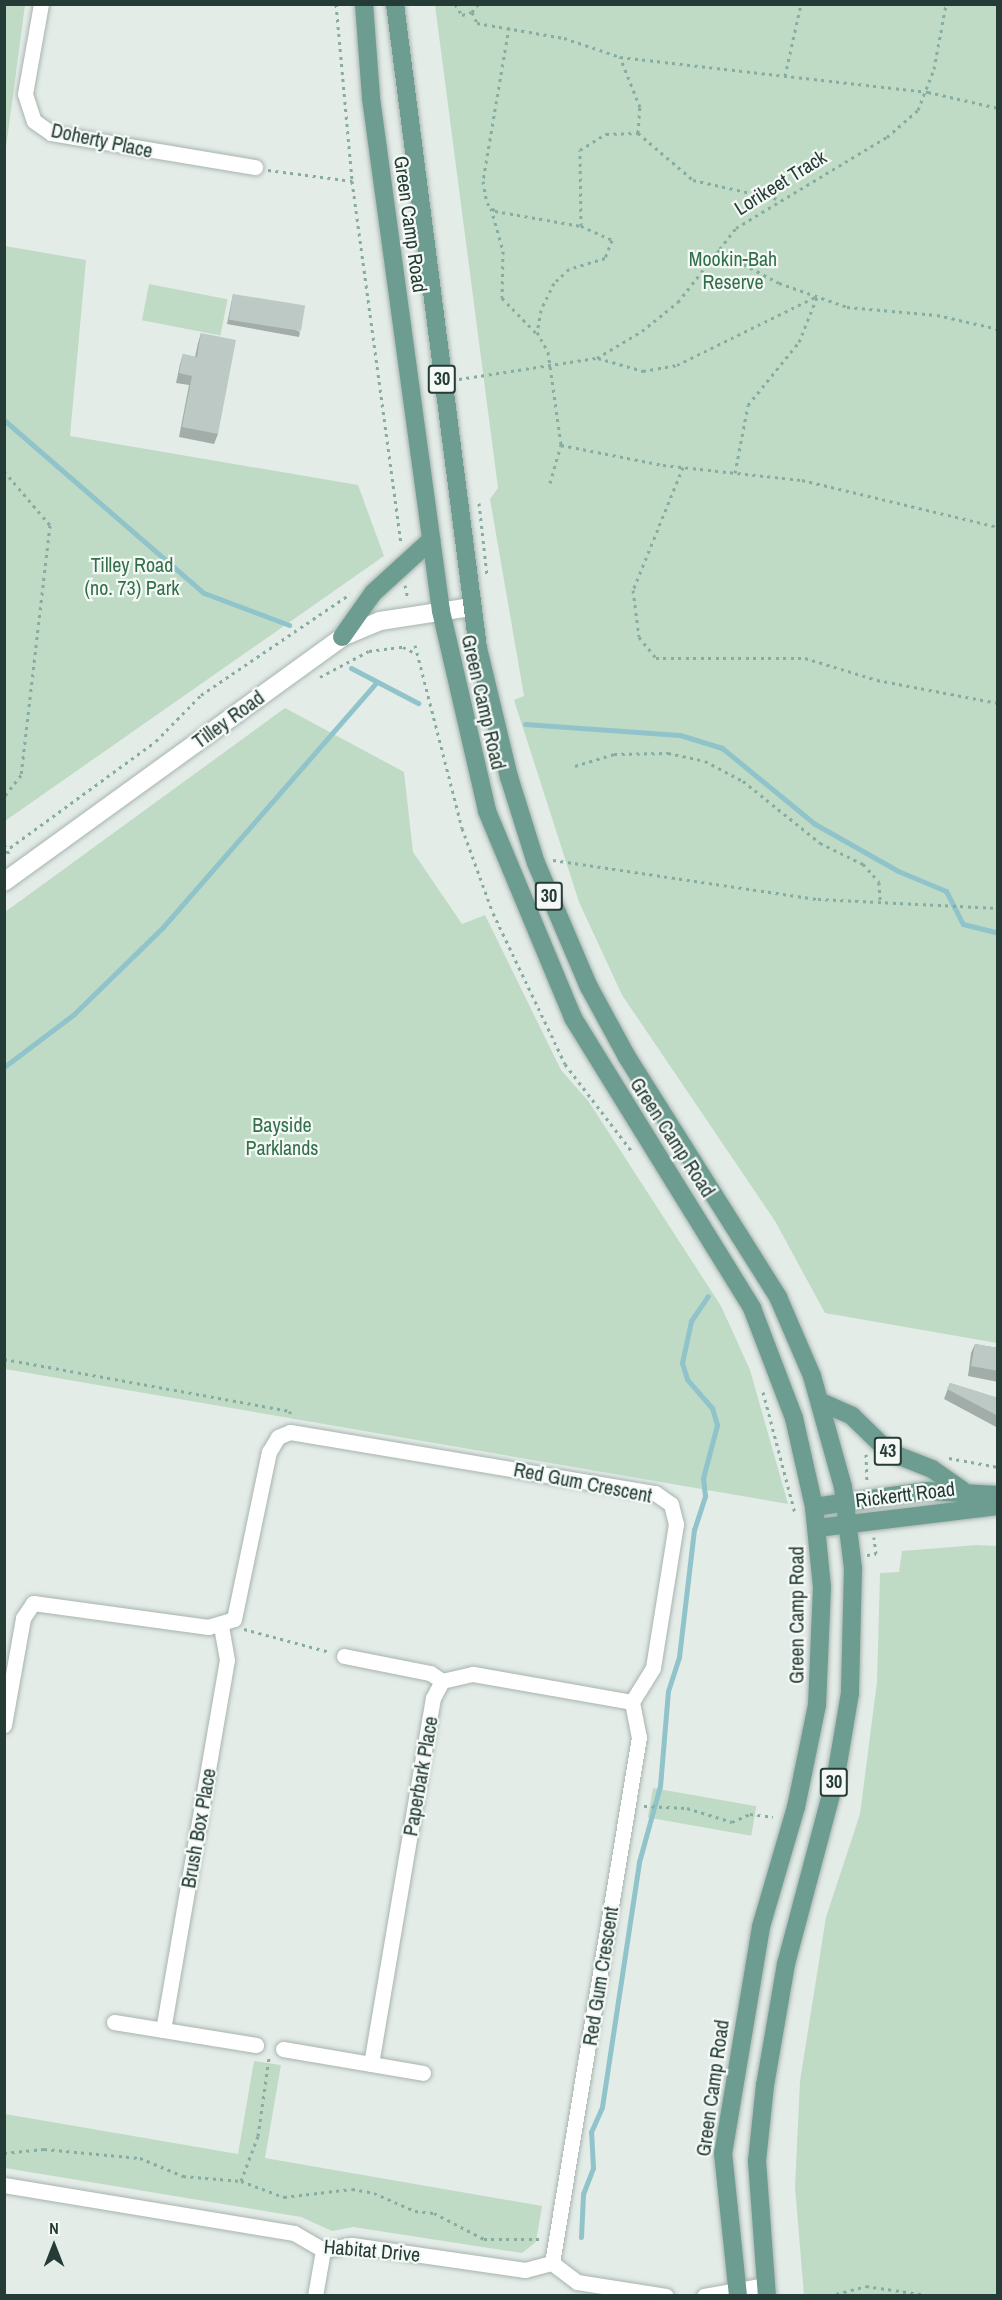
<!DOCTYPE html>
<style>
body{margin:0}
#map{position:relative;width:1002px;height:2300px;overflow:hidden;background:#e4ece8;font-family:"Archivo Narrow",sans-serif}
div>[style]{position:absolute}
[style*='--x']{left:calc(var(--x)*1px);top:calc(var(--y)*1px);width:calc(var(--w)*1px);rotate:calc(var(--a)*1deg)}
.green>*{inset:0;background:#bfdbc6;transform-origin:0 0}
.stream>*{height:5px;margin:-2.5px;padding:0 2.5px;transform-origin:2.5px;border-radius:2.5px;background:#91c3cb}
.path>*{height:3px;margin-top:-1.5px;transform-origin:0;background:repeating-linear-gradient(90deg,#87aca1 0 3px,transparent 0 7.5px)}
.roads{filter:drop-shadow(0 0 2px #a7b4af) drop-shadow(0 0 2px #a7b4af)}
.minor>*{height:15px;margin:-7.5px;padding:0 7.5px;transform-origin:7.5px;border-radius:7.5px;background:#fff}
.secondary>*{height:18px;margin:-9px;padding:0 9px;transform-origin:9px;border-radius:9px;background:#fff}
.primary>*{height:18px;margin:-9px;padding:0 9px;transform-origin:9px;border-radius:9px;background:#6d9d90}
.wall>*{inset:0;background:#a2ada9}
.building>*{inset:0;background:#bcc9c4;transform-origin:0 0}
span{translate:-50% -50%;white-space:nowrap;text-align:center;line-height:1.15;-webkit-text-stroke:4.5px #f4f9f6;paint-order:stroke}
.shield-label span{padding:2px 4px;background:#f4f9f6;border:2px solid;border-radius:4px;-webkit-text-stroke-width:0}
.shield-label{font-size:18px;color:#253c36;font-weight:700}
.street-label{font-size:20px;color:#253c36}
.park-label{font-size:20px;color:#336f4a}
.frame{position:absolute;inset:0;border:6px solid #253c36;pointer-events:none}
.north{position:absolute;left:24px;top:2216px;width:60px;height:60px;-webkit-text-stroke:4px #f4f9f6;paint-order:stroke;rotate:0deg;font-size:16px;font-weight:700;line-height:24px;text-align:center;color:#253c36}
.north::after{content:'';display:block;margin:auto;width:21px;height:27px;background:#253c36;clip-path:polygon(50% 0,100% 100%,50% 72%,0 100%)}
</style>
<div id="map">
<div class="green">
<div style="clip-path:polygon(5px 4px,25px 5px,5px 155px,4px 5px)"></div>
<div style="clip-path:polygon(435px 5px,997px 5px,997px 1343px,825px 1313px,775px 1221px,622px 995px,579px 902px,514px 700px,524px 696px,490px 499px,498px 488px)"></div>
<div style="clip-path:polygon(5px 246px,86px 260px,70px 436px,358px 485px,384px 556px,5px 821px)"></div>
<div style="left:149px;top:284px;width:80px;height:37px;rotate:11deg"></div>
<div style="clip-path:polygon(285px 708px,404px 772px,413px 852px,462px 924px,485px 915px,561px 1070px,589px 1102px,721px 1306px,750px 1370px,788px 1504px,5px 1369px,5px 912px)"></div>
<div style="clip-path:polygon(977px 1545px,998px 1546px,997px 2295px,804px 2295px,795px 2187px,800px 2081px,826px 1917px,860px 1814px,877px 1682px,880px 1573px,899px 1572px,902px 1551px)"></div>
<div style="left:653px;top:1788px;width:105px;height:30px;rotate:10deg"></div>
<div style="clip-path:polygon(254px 2061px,281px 2065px,265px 2158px,542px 2206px,536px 2242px,522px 2253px,353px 2227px,332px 2231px,301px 2217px,5px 2168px,5px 2114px,238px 2154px)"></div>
</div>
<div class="stream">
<div style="--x:4;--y:420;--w:264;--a:40.9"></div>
<div style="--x:204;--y:593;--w:91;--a:20.6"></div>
<div style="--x:351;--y:668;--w:76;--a:27.6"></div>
<div style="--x:525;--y:724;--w:155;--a:4.1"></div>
<div style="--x:680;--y:735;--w:44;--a:17.2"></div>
<div style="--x:722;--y:748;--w:120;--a:39.3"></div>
<div style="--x:815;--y:824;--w:95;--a:29.5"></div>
<div style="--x:898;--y:871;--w:52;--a:22.6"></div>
<div style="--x:946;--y:891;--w:37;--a:63"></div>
<div style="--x:963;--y:924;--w:36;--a:14"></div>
<div style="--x:4;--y:1067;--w:88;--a:-37.1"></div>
<div style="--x:74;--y:1014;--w:124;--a:-44.3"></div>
<div style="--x:163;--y:927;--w:324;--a:-48.9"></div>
<div style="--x:581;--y:2237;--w:43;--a:-87.3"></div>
<div style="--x:583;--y:2194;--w:28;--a:-69"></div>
<div style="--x:593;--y:2168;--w:36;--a:-93"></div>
<div style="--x:591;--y:2132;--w:27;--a:-66"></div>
<div style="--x:602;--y:2107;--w:248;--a:-81.4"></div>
<div style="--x:639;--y:1862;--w:79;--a:-74.6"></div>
<div style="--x:660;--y:1786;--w:95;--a:-85.2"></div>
<div style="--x:668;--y:1691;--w:36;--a:-72"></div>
<div style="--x:679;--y:1657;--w:128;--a:-83.3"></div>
<div style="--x:694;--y:1530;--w:36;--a:-72"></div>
<div style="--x:705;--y:1496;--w:18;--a:-96"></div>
<div style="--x:703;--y:1478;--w:55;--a:-75.2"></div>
<div style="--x:717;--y:1425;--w:18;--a:-106"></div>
<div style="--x:712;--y:1408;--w:38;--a:-131"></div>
<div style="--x:687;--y:1379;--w:17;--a:-107"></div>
<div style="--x:682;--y:1363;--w:43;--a:-77.9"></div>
<div style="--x:691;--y:1321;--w:30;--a:-56"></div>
</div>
<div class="path">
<div style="--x:336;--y:4;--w:178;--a:84.8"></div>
<div style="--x:352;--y:181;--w:366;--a:82.3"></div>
<div style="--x:455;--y:4;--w:13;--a:58"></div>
<div style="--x:462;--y:15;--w:10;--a:-17"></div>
<div style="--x:478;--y:4;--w:10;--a:127"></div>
<div style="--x:472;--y:12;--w:12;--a:66"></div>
<div style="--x:477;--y:23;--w:88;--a:9.8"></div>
<div style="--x:564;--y:38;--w:59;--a:18.7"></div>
<div style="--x:620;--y:57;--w:310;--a:6.5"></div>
<div style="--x:928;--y:92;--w:72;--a:12.9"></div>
<div style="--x:509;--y:27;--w:156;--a:99.6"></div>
<div style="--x:483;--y:181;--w:22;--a:80"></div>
<div style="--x:487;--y:203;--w:11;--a:45"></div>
<div style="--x:495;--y:211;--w:87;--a:9.9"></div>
<div style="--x:581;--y:226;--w:34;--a:24"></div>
<div style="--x:612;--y:240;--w:19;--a:111"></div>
<div style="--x:605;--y:258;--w:38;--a:163"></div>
<div style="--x:569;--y:269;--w:21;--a:137"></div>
<div style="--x:554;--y:283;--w:30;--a:116"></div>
<div style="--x:541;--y:310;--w:22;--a:100"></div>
<div style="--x:537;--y:332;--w:23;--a:61"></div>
<div style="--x:548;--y:352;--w:94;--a:82"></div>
<div style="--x:561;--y:445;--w:104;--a:11.1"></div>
<div style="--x:663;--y:465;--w:140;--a:6.2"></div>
<div style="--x:802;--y:480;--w:202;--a:13.5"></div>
<div style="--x:785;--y:76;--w:74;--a:-77.5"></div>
<div style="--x:638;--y:133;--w:72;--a:40.5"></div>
<div style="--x:693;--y:180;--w:86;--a:12.7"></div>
<div style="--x:268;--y:170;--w:85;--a:7.5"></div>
<div style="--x:491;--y:208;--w:45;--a:74.4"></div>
<div style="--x:503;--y:251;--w:47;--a:91.2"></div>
<div style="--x:502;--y:298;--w:52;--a:45.8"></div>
<div style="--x:581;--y:226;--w:76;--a:-90.8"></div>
<div style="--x:580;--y:150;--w:31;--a:-32"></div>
<div style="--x:606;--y:134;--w:32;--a:-2"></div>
<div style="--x:638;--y:133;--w:26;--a:-86"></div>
<div style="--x:640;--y:107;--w:54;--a:-111.8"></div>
<div style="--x:717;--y:250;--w:70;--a:28"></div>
<div style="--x:779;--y:283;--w:72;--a:19.4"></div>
<div style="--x:847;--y:307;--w:90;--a:5.1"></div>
<div style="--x:937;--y:315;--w:63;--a:12.9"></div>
<div style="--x:598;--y:358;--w:47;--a:16.1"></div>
<div style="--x:643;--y:371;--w:35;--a:-10"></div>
<div style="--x:677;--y:365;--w:154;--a:-26.2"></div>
<div style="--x:459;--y:379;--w:140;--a:-8.7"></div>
<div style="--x:597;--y:358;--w:52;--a:-31"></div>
<div style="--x:642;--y:331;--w:46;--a:-38.9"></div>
<div style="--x:678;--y:302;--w:94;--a:-51.9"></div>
<div style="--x:736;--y:228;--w:176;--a:-31.1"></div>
<div style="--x:887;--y:137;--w:41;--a:-41.1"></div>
<div style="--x:918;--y:110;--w:44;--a:-68.7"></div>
<div style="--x:934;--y:69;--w:66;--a:-79.5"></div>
<div style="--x:683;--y:467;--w:133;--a:112.1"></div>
<div style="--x:633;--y:590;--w:47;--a:82.7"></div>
<div style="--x:639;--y:637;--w:27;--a:51"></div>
<div style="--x:656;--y:658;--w:149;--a:0"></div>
<div style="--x:805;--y:658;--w:75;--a:17"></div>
<div style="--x:877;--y:680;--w:123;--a:10.8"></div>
<div style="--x:4;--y:471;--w:71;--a:49.6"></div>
<div style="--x:50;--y:525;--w:252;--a:96.6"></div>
<div style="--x:21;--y:775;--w:28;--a:128"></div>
<div style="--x:735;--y:473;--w:69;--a:-79.2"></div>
<div style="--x:748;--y:405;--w:81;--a:-51"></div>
<div style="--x:799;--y:342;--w:48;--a:-68.2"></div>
<div style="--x:550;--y:483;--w:40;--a:-74"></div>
<div style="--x:479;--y:503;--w:73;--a:83.7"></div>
<div style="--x:405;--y:585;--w:14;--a:78"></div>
<div style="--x:415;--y:645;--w:189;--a:75.6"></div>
<div style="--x:462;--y:828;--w:90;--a:70"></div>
<div style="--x:493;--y:913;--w:167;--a:64.5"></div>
<div style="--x:565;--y:1064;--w:112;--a:52.6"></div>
<div style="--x:320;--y:677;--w:55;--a:-28"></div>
<div style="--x:369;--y:651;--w:34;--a:-7"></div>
<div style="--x:403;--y:647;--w:16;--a:27"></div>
<div style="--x:575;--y:766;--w:41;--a:-17.1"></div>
<div style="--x:614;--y:754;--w:54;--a:-1.1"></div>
<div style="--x:668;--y:753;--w:38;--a:12"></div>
<div style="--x:705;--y:761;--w:43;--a:27.8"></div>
<div style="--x:743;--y:781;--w:99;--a:38.8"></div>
<div style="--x:820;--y:843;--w:48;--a:26"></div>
<div style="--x:863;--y:864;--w:24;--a:48"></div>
<div style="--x:879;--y:882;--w:21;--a:87"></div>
<div style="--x:4;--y:844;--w:14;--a:65"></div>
<div style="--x:4;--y:852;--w:188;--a:-36.1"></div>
<div style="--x:156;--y:741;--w:64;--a:-45.6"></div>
<div style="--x:201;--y:695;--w:180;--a:-34.1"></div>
<div style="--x:553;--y:860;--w:268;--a:8.4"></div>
<div style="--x:818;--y:899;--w:180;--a:2.9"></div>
<div style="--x:4;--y:1359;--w:291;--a:10.3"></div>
<div style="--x:290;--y:1411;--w:4;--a:90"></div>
<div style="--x:763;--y:1392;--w:125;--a:75.2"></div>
<div style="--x:866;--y:1454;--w:29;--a:88"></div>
<div style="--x:949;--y:1458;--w:50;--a:10.4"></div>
<div style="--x:867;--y:1555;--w:9;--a:-6"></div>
<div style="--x:876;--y:1554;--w:17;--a:-97"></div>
<div style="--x:244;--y:1629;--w:89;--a:15"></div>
<div style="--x:644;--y:1806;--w:43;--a:2.7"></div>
<div style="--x:687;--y:1808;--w:47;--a:17.3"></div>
<div style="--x:732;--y:1822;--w:20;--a:-24"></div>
<div style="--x:750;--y:1814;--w:23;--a:7"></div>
<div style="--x:4;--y:2153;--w:40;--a:-5.7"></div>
<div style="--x:44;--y:2149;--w:96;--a:5.4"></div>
<div style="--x:140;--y:2158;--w:47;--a:22.7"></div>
<div style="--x:183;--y:2176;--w:58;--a:4.9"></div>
<div style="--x:241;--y:2181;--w:46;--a:20.4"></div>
<div style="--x:284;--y:2197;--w:68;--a:-6.7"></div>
<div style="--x:352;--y:2189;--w:22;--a:10"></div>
<div style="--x:374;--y:2193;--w:45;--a:23.7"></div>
<div style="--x:415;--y:2211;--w:19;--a:6"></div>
<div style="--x:434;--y:2213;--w:56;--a:27.5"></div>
<div style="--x:484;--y:2239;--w:55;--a:0"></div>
<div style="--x:241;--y:2181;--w:48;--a:-69.3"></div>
<div style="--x:258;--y:2136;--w:79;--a:-82"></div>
<div style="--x:829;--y:2296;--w:38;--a:-15"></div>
<div style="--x:866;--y:2286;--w:68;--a:8.5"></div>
</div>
<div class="roads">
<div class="minor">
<div style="--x:41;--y:4;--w:91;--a:100.1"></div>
<div style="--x:25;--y:94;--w:28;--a:72"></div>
<div style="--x:34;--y:121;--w:21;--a:35"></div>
<div style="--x:51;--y:133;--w:207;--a:9.5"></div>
<div style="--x:344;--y:1656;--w:88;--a:11.2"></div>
<div style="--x:430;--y:1673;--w:14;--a:34"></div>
<div style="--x:4;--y:1725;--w:109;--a:-79.9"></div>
<div style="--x:23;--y:1618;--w:18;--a:-56"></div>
<div style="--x:33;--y:1603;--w:177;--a:7.8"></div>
<div style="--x:208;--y:1627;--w:27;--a:-17"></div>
<div style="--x:234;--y:1619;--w:171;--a:-78.2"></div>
<div style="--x:269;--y:1452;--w:17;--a:-59"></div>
<div style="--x:278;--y:1437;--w:13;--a:-23"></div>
<div style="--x:290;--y:1432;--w:370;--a:9.5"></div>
<div style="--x:655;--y:1493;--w:19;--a:35"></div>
<div style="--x:671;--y:1504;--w:21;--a:76"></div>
<div style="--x:676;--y:1524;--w:146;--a:99.1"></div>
<div style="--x:653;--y:1668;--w:40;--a:122"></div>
<div style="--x:632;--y:1702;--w:36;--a:79"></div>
<div style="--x:639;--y:1737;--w:533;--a:99.39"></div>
<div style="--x:114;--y:2022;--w:144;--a:9.2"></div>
<div style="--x:163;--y:2030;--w:375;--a:-80.2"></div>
<div style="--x:227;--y:1660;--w:34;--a:-100"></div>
<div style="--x:283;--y:2049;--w:142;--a:9.7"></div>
<div style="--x:371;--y:2064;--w:371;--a:-80.4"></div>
<div style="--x:433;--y:1698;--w:19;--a:-62"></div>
<div style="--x:442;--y:1681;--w:32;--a:-13"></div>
<div style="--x:473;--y:1674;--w:161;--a:10"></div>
<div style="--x:4;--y:2185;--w:294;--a:9.4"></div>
<div style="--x:294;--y:2233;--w:34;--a:30"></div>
<div style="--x:323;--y:2250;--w:29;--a:-10"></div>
<div style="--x:352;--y:2245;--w:175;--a:8.2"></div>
<div style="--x:525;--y:2270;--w:28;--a:-15"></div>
<div style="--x:552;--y:2263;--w:31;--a:37"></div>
<div style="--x:577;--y:2282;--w:90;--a:8.9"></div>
<div style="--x:315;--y:2296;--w:47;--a:-80.1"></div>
<div style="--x:704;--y:2296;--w:63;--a:-10.1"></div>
</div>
<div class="secondary">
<div style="--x:4;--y:882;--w:417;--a:-35.9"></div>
<div style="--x:342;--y:637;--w:41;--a:-22.8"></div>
<div style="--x:380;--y:621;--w:93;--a:-8.7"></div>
</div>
<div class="primary">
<div style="--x:364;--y:4;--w:94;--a:85.7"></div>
<div style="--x:371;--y:98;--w:518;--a:82.23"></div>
<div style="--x:441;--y:611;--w:205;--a:77"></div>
<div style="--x:487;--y:811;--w:224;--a:67.4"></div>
<div style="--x:573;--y:1018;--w:341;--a:58.3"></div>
<div style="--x:752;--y:1308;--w:118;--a:69.1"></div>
<div style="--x:794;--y:1418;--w:91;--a:77.3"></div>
<div style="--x:814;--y:1507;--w:80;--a:84.3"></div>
<div style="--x:822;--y:1587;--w:118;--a:92.4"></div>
<div style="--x:817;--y:1705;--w:104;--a:101.6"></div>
<div style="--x:796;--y:1807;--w:125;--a:106.3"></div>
<div style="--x:761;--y:1927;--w:229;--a:99.5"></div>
<div style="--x:723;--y:2153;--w:144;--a:84"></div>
<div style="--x:395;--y:4;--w:649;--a:82.66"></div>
<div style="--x:478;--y:648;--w:133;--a:76.5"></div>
<div style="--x:509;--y:777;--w:90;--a:72.6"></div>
<div style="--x:536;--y:863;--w:135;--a:66.9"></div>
<div style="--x:589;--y:987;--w:80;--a:61.5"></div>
<div style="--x:627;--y:1057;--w:284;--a:57.8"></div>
<div style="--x:778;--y:1297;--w:86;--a:66.7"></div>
<div style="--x:812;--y:1376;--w:115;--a:74.4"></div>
<div style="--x:843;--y:1487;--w:82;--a:83"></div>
<div style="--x:853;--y:1568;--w:125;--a:91.4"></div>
<div style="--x:850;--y:1693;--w:84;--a:99.6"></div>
<div style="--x:836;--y:1776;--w:195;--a:104.9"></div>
<div style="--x:786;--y:1964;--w:123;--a:99.8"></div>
<div style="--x:765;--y:2085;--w:76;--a:96"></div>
<div style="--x:757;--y:2161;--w:135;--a:85.8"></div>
<div style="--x:342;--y:637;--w:54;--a:-54.8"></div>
<div style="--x:373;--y:593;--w:79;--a:-42.4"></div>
<div style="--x:821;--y:1402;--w:34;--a:24"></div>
<div style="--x:852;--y:1416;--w:52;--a:44.2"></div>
<div style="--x:889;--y:1452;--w:46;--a:21.6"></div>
<div style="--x:932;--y:1469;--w:37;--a:35"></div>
<div style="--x:814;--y:1507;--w:114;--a:-8.1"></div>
<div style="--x:927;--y:1491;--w:71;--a:3.2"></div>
<div style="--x:817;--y:1528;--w:182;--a:-6.9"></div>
</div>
</div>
<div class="wall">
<div style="clip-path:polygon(233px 294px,300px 332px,299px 337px,227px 324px)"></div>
<div style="clip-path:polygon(201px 333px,218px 434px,214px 444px,179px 437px,189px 385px,176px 383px,180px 364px,183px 354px,195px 357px,198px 343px)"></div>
<div style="clip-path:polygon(975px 1344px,998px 1348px,998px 1382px,968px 1376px,971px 1353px)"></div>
<div style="clip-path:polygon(950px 1383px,998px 1398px,998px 1428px,944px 1399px)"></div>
</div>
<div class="building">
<div style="left:233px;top:294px;width:73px;height:26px;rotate:9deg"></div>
<div style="clip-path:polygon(201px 333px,236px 340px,218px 434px,182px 427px,192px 376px,179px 373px,183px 354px,197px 357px)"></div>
<div style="clip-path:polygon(975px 1344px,998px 1348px,998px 1371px,971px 1366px)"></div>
<div style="clip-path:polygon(950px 1383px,998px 1398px,998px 1416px,947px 1389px)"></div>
</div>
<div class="shield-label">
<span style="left:442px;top:379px">30</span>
<span style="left:549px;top:896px">30</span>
<span style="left:888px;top:1451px">43</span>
<span style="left:834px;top:1782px">30</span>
</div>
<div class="street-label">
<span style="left:102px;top:140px;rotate:12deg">Doherty Place</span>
<span style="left:780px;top:182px;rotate:-32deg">Lorikeet Track</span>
<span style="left:411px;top:224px;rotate:82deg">Green Camp Road</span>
<span style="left:484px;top:702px;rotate:77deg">Green Camp Road</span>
<span style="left:228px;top:719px;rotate:-36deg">Tilley Road</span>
<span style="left:673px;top:1137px;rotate:57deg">Green Camp Road</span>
<span style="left:583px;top:1482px;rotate:11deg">Red Gum Crescent</span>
<span style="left:905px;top:1494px;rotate:-7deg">Rickertt Road</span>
<span style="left:796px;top:1615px;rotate:-90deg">Green Camp Road</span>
<span style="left:420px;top:1776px;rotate:-80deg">Paperbark Place</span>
<span style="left:198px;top:1828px;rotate:-80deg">Brush Box Place</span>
<span style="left:600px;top:1976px;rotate:-81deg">Red Gum Crescent</span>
<span style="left:712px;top:2088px;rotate:-82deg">Green Camp Road</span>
<span style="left:372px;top:2250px;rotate:5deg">Habitat Drive</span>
</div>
<div class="park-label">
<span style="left:733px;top:270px">Mookin-Bah<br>Reserve</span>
<span style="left:132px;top:576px">Tilley Road<br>(no. 73) Park</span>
<span style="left:282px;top:1136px">Bayside<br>Parklands</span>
</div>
<div class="frame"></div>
<div class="north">N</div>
</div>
